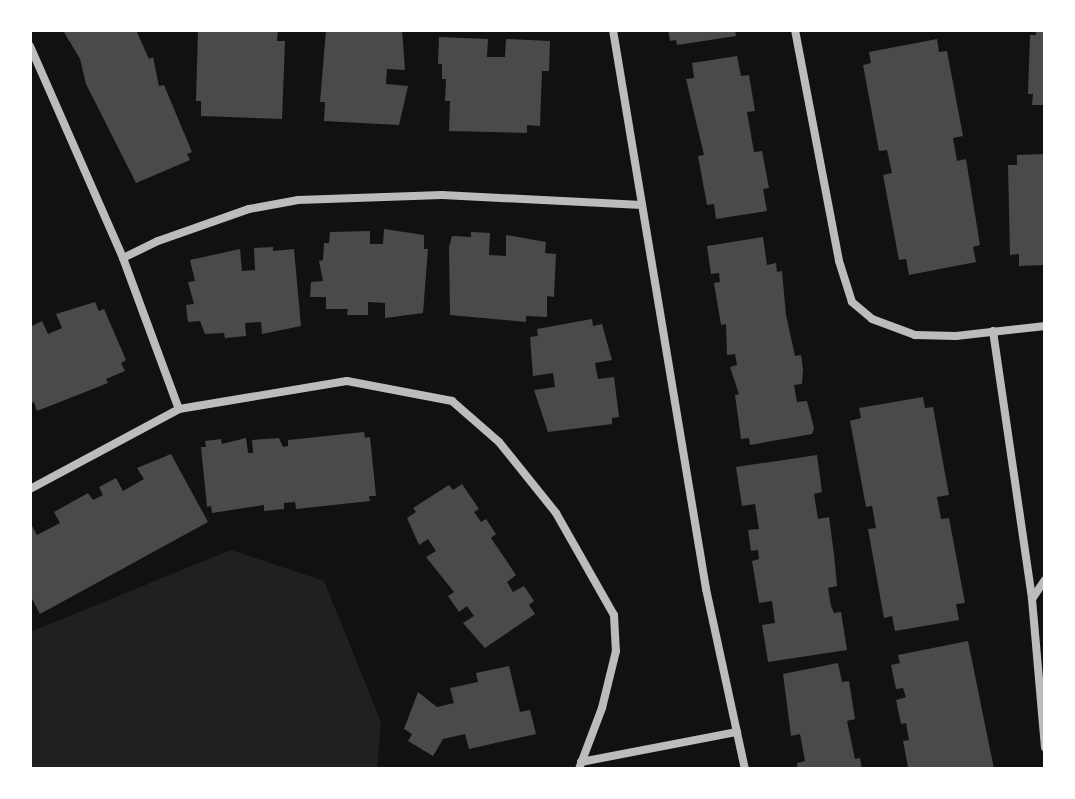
<!DOCTYPE html>
<style>
body{margin:0}
#map{position:relative;width:1075px;height:799px;overflow:hidden;background:#111;font-family:Poppins,sans-serif}
div>[style]{position:absolute}
[style*='--x']{left:calc(var(--x)*1px);top:calc(var(--y)*1px);width:calc(var(--w)*1px);rotate:calc(var(--a)*1deg)}
.green>*{inset:0;background:#202020}
.building>*{inset:0;background:#4a4a4a}
.service>*{height:8px;margin:-4px;padding:0 4px;transform-origin:4px;border-radius:4px;background:#bcbcbc}
span{translate:-50% -50%;white-space:nowrap;text-align:center;line-height:1.15;-webkit-text-stroke:10px #fff;paint-order:stroke}
.frame{position:absolute;inset:0;border:32px solid #fff;pointer-events:none}
</style>
<div id="map">
<div class="green">
<div style="clip-path:polygon(231px 550px,324px 581px,381px 722px,377px 769px,30px 769px,30px 632px)"></div>
</div>
<div class="building">
<div style="clip-path:polygon(70px 30px,136px 30px,149px 59px,153px 57px,159px 86px,164px 85px,192px 152px,187px 154px,190px 160px,136px 183px,86px 84px,80px 59px,64px 32px)"></div>
<div style="clip-path:polygon(198px 30px,278px 30px,277px 41px,285px 41px,282px 119px,201px 116px,201px 101px,196px 101px)"></div>
<div style="clip-path:polygon(326px 30px,402px 30px,405px 70px,387px 69px,386px 84px,408px 86px,399px 125px,324px 121px,325px 102px,320px 102px)"></div>
<div style="clip-path:polygon(668px 30px,735px 30px,736px 36px,677px 45px,676px 40px,670px 41px)"></div>
<div style="clip-path:polygon(1036px 30px,1045px 30px,1045px 105px,1032px 105px,1033px 94px,1028px 94px,1030px 35px,1036px 35px)"></div>
<div style="clip-path:polygon(439px 37px,488px 39px,487px 57px,505px 57px,506px 39px,550px 41px,549px 71px,542px 71px,540px 126px,527px 125px,527px 133px,449px 131px,450px 101px,445px 101px,446px 79px,442px 79px,442px 64px,438px 64px)"></div>
<div style="clip-path:polygon(937px 39px,939px 52px,947px 51px,963px 136px,953px 138px,957px 161px,966px 159px,980px 245px,973px 247px,976px 262px,909px 275px,906px 259px,899px 260px,883px 175px,892px 173px,887px 150px,879px 151px,863px 65px,871px 63px,869px 52px)"></div>
<div style="clip-path:polygon(737px 56px,741px 76px,749px 75px,755px 111px,747px 112px,754px 152px,762px 151px,769px 188px,763px 189px,767px 211px,716px 219px,714px 204px,707px 205px,698px 156px,704px 155px,686px 79px,694px 78px,692px 63px)"></div>
<div style="clip-path:polygon(1045px 154px,1045px 265px,1019px 266px,1019px 254px,1010px 255px,1008px 165px,1017px 165px,1017px 155px)"></div>
<div style="clip-path:polygon(384px 229px,424px 235px,424px 249px,428px 249px,423px 313px,385px 318px,385px 303px,368px 302px,368px 315px,347px 315px,348px 309px,326px 309px,326px 297px,310px 297px,311px 282px,323px 281px,319px 261px,323px 260px,324px 243px,329px 243px,330px 232px,370px 231px,370px 244px,383px 244px)"></div>
<div style="clip-path:polygon(471px 232px,490px 233px,489px 255px,506px 256px,506px 235px,546px 242px,545px 253px,556px 254px,554px 297px,547px 296px,547px 317px,526px 316px,526px 322px,450px 315px,449px 247px,452px 236px,471px 237px)"></div>
<div style="clip-path:polygon(763px 237px,767px 265px,776px 263px,777px 272px,782px 271px,786px 315px,795px 356px,801px 355px,803px 369px,802px 384px,794px 385px,797px 402px,807px 401px,814px 428px,812px 434px,750px 445px,749px 438px,741px 439px,735px 395px,739px 394px,730px 367px,737px 365px,735px 354px,727px 355px,726px 324px,721px 325px,714px 283px,720px 282px,719px 273px,711px 274px,707px 246px)"></div>
<div style="clip-path:polygon(273px 247px,273px 251px,294px 249px,301px 326px,262px 334px,261px 322px,245px 323px,246px 336px,225px 338px,224px 333px,205px 334px,200px 321px,188px 322px,186px 305px,194px 304px,188px 282px,195px 281px,190px 260px,240px 249px,242px 271px,255px 270px,254px 248px)"></div>
<div style="clip-path:polygon(95px 302px,99px 311px,104px 309px,126px 360px,121px 363px,125px 371px,106px 379px,108px 383px,37px 411px,34px 402px,30px 404px,30px 327px,42px 321px,48px 334px,62px 328px,56px 314px)"></div>
<div style="clip-path:polygon(592px 319px,593px 326px,602px 324px,612px 360px,595px 363px,598px 379px,614px 377px,619px 417px,612px 418px,612px 424px,548px 432px,534px 390px,555px 387px,553px 373px,533px 376px,530px 337px,538px 336px,537px 329px)"></div>
<div style="clip-path:polygon(923px 397px,925px 408px,933px 407px,949px 495px,937px 497px,941px 519px,949px 518px,965px 603px,956px 604px,959px 620px,895px 631px,892px 616px,884px 618px,868px 529px,876px 528px,872px 506px,866px 507px,850px 421px,861px 418px,859px 408px)"></div>
<div style="clip-path:polygon(364px 432px,365px 438px,370px 437px,376px 496px,369px 496px,370px 501px,296px 509px,295px 502px,284px 503px,284px 509px,264px 511px,264px 505px,212px 513px,211px 506px,207px 507px,201px 447px,206px 447px,205px 441px,221px 439px,222px 444px,246px 438px,248px 453px,253px 453px,252px 440px,279px 438px,283px 447px,288px 446px,288px 440px)"></div>
<div style="clip-path:polygon(171px 454px,208px 522px,40px 614px,30px 595px,30px 522px,37px 535px,60px 523px,54px 512px,88px 493px,93px 500px,103px 495px,99px 487px,116px 478px,123px 491px,144px 479px,137px 468px)"></div>
<div style="clip-path:polygon(817px 455px,822px 492px,814px 494px,818px 519px,829px 517px,834px 554px,837px 586px,828px 588px,831px 606px,834px 613px,841px 612px,847px 650px,768px 662px,762px 625px,775px 623px,772px 601px,759px 603px,752px 561px,759px 559px,758px 550px,751px 551px,748px 530px,759px 529px,755px 504px,742px 506px,736px 467px)"></div>
<div style="clip-path:polygon(462px 484px,479px 509px,474px 512px,481px 522px,486px 519px,496px 534px,491px 538px,516px 575px,507px 582px,513px 592px,524px 586px,534px 601px,529px 605px,535px 614px,485px 648px,463px 623px,474px 616px,467px 606px,459px 612px,448px 596px,454px 592px,426px 557px,436px 551px,428px 539px,419px 545px,407px 518px,416px 512px,413px 508px,449px 485px,453px 490px)"></div>
<div style="clip-path:polygon(968px 641px,994px 769px,908px 767px,903px 741px,909px 740px,906px 723px,901px 724px,896px 700px,906px 697px,903px 688px,896px 689px,891px 665px,900px 663px,898px 655px)"></div>
<div style="clip-path:polygon(838px 663px,842px 682px,849px 681px,855px 719px,847px 721px,855px 759px,860px 758px,862px 769px,798px 769px,797px 763px,805px 761px,800px 734px,791px 736px,783px 674px)"></div>
<div style="clip-path:polygon(509px 666px,520px 712px,530px 710px,536px 734px,469px 749px,465px 734px,443px 739px,433px 756px,408px 741px,412px 734px,404px 729px,418px 692px,437px 707px,454px 703px,450px 688px,478px 682px,476px 673px)"></div>
</div>
<div class="service">
<div style="--x:613;--y:30;--w:567;--a:80.55"></div>
<div style="--x:706;--y:589;--w:184;--a:77.8"></div>
<div style="--x:795;--y:30;--w:235;--a:79.2"></div>
<div style="--x:839;--y:261;--w:43;--a:72.4"></div>
<div style="--x:852;--y:302;--w:26;--a:40"></div>
<div style="--x:872;--y:319;--w:46;--a:20.4"></div>
<div style="--x:915;--y:335;--w:41;--a:1.4"></div>
<div style="--x:956;--y:336;--w:90;--a:-6.4"></div>
<div style="--x:30;--y:46;--w:232;--a:66.3"></div>
<div style="--x:123;--y:258;--w:161;--a:69.7"></div>
<div style="--x:123;--y:258;--w:39;--a:-26"></div>
<div style="--x:158;--y:241;--w:96;--a:-19.4"></div>
<div style="--x:249;--y:209;--w:50;--a:-10.4"></div>
<div style="--x:298;--y:200;--w:144;--a:-2"></div>
<div style="--x:442;--y:195;--w:200;--a:2.9"></div>
<div style="--x:993;--y:331;--w:271;--a:81.7"></div>
<div style="--x:1032;--y:599;--w:149;--a:85"></div>
<div style="--x:30;--y:489;--w:169;--a:-28.2"></div>
<div style="--x:179;--y:409;--w:170;--a:-9.5"></div>
<div style="--x:347;--y:381;--w:107;--a:10.8"></div>
<div style="--x:452;--y:401;--w:62;--a:41.1"></div>
<div style="--x:499;--y:442;--w:91;--a:51.2"></div>
<div style="--x:556;--y:513;--w:117;--a:60.4"></div>
<div style="--x:614;--y:615;--w:36;--a:87"></div>
<div style="--x:616;--y:651;--w:59;--a:103.8"></div>
<div style="--x:602;--y:708;--w:65;--a:110.7"></div>
<div style="--x:1032;--y:599;--w:23;--a:-56"></div>
<div style="--x:581;--y:762;--w:159;--a:-10.9"></div>
</div>
<div class="frame"></div>
</div>
